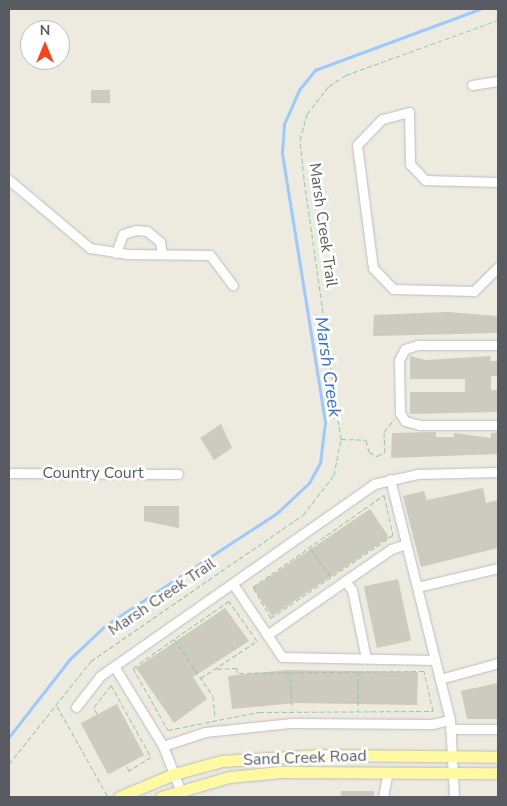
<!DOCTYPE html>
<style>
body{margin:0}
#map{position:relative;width:507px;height:806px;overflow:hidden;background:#edebdf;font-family:"Nunito Sans",sans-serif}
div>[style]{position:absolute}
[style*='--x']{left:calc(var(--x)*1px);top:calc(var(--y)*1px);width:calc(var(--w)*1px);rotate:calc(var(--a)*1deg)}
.stream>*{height:2.5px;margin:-1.25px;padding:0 1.25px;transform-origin:1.25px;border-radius:1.25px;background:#9dc9ff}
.building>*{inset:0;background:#cdcac0;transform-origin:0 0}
.path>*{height:1px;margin-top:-0.5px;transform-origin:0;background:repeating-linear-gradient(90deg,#91c8a7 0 5px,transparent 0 7.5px)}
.roads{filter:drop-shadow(0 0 1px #babcc2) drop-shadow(0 0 1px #babcc2)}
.minor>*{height:9px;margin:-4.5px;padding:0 4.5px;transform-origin:4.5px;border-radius:4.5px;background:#fff}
.major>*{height:11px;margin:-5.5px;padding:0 5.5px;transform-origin:5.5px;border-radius:5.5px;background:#fffaa2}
span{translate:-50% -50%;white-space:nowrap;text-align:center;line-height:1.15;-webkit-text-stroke:5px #fff;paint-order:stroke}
.street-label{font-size:16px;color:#585b62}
.water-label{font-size:18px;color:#356ecc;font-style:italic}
.frame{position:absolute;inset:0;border:10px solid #585b62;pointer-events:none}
.north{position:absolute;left:20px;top:20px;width:50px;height:50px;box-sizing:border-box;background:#fff;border:1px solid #bcbdc0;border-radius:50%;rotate:0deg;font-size:14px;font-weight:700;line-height:20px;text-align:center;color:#585b62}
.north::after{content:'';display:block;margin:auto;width:18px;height:22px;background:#f84319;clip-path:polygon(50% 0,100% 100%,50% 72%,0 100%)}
</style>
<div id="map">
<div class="stream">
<div style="--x:9;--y:737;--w:99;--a:-52"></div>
<div style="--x:70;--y:659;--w:50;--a:-43.4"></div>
<div style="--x:106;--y:625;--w:204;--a:-33.2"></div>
<div style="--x:277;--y:513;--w:44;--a:-43.2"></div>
<div style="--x:309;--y:483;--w:23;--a:-61"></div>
<div style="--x:320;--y:463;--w:41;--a:-83"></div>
<div style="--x:325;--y:422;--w:272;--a:-99.1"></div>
<div style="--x:282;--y:153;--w:29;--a:-86"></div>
<div style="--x:284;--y:124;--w:37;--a:-66"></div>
<div style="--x:299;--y:90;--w:26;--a:-51"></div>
<div style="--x:315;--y:70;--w:176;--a:-20.3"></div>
</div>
<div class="building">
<div style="left:91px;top:90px;width:19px;height:13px"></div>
<div style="clip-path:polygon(447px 312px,498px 316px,498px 333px,373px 336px,374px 315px)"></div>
<div style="clip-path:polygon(410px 356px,425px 360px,491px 356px,490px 361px,498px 361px,498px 376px,491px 376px,491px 390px,498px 390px,498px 412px,410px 414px,410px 392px,465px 392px,465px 379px,410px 379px)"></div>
<div style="clip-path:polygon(221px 424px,232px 448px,214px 460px,200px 438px)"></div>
<div style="clip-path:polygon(436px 432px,436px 437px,454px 437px,454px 433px,491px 438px,491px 433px,498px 433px,498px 454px,391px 458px,392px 433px)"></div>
<div style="clip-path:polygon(483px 488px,486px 503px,498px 500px,498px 548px,421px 567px,403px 496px,424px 491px,427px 500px)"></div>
<div style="clip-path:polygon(144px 506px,179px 506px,179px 528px,144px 521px)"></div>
<div style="left:370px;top:509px;width:34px;height:141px;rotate:56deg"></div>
<div style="left:398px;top:579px;width:63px;height:35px;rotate:78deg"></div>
<div style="clip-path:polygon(225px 608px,249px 641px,193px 677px,207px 699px,174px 723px,136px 668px)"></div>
<div style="clip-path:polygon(286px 670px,418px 672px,417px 705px,296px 703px,232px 709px,228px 676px)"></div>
<div style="clip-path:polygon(498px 683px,498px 719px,467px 719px,461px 691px)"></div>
<div style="left:117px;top:704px;width:58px;height:41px;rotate:62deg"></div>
<div style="left:341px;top:791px;width:33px;height:6px"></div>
</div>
<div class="path">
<div style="--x:341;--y:439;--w:25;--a:2"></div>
<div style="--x:366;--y:440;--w:12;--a:76"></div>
<div style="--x:369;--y:452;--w:9;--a:27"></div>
<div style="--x:377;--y:456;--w:9;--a:-27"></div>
<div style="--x:385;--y:452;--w:20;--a:-93"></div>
<div style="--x:384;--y:432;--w:16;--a:-52"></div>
<div style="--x:384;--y:495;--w:41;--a:77.3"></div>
<div style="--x:393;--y:535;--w:148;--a:145.8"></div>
<div style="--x:271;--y:618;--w:36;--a:-120"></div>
<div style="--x:253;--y:587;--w:160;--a:-35.1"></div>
<div style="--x:310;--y:548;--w:36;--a:54"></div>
<div style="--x:174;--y:639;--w:50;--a:144.7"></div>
<div style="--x:133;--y:668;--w:71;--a:60.6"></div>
<div style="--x:168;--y:730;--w:93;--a:-11.2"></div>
<div style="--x:259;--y:712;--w:174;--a:-0.3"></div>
<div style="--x:433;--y:711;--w:41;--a:-102.7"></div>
<div style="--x:424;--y:671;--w:187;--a:179.4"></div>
<div style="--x:237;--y:673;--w:5;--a:-90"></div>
<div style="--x:237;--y:668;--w:21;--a:177"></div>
<div style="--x:290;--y:671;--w:38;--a:87"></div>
<div style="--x:358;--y:671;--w:39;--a:90"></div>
<div style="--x:201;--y:678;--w:67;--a:-33.5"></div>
<div style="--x:257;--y:641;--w:49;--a:-125"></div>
<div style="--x:229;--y:601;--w:67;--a:145.4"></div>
<div style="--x:174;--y:639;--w:69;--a:55.6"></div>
<div style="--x:213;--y:696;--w:21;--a:85"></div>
<div style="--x:57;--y:706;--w:104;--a:60.7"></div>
<div style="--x:97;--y:714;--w:8;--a:-113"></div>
<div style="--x:94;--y:707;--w:28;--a:-52"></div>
<div style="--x:111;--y:685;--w:82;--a:60.9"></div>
<div style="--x:151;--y:757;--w:26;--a:148"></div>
<div style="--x:129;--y:771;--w:8;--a:-113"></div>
<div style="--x:9;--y:764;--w:132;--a:-51.5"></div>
<div style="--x:91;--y:661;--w:257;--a:-34.6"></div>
<div style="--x:303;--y:515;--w:51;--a:-52.2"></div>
<div style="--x:334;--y:475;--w:37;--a:-79"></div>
<div style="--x:341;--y:439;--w:264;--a:-98.1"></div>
<div style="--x:304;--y:178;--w:38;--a:-96"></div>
<div style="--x:300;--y:140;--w:27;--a:-75"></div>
<div style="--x:307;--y:114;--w:36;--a:-52"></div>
<div style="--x:329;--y:86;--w:20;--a:-33"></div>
<div style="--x:346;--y:75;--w:162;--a:-19.9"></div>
</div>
<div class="roads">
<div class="minor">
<div style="--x:472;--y:85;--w:26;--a:-9"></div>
<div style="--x:9;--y:180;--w:106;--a:40"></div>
<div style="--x:90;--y:248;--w:37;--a:9"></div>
<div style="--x:127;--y:254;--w:83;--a:0.7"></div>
<div style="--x:210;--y:255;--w:38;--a:53"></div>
<div style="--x:498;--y:182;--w:73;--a:-178.4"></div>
<div style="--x:425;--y:180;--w:22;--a:-133"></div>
<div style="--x:410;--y:164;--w:52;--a:-91.1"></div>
<div style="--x:409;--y:112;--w:28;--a:165"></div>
<div style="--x:382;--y:119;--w:36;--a:134"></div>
<div style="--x:357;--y:145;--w:124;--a:82.6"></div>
<div style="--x:373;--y:268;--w:29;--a:46"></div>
<div style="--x:393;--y:289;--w:81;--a:1.4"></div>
<div style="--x:474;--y:291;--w:34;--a:-45"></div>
<div style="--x:116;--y:253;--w:20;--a:-70"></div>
<div style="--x:123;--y:234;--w:14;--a:-17"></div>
<div style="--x:136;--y:230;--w:11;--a:5"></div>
<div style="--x:147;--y:231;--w:17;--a:40"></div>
<div style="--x:160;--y:242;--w:12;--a:81"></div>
<div style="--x:498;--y:345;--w:80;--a:180"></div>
<div style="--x:418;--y:345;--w:14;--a:163"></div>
<div style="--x:405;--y:349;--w:13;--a:119"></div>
<div style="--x:399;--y:360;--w:53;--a:88.9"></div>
<div style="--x:400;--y:413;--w:9;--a:58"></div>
<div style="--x:405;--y:421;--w:16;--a:15"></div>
<div style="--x:420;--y:425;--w:78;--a:0"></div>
<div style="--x:9;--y:473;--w:169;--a:0.3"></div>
<div style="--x:390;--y:479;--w:248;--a:76"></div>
<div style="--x:450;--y:720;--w:77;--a:87"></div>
<div style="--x:345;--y:581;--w:11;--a:52"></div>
<div style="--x:352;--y:590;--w:69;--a:78.4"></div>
<div style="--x:233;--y:584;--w:88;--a:56.1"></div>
<div style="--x:282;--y:657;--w:153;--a:1.1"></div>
<div style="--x:417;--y:587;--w:83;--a:-13.2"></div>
<div style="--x:267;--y:635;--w:151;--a:-34.7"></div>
<div style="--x:391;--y:549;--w:16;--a:-18"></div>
<div style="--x:114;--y:666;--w:94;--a:58.5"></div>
<div style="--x:440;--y:679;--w:60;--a:-15.4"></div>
<div style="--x:76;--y:707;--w:39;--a:-52"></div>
<div style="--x:100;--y:676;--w:335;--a:-35"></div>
<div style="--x:374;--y:484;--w:44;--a:-13.1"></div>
<div style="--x:417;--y:474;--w:81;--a:-1.4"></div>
<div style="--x:450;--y:729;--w:48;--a:0"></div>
<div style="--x:183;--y:797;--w:55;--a:-111.4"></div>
<div style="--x:163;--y:746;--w:44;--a:-18.4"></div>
<div style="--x:205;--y:732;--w:85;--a:-6"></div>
<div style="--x:290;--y:723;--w:142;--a:0.4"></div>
<div style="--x:432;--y:724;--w:18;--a:-13"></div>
<div style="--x:383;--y:797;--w:25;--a:-79"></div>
</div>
<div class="major">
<div style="--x:119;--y:797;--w:60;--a:-22.7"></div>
<div style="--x:174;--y:774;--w:50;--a:-15.2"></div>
<div style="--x:222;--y:761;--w:97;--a:-3.5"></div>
<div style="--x:319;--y:755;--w:179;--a:0.6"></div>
<div style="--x:161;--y:797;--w:71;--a:-16.4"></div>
<div style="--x:229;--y:777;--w:52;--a:-5.5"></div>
<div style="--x:281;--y:772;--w:217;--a:0.3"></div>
</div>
</div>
<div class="street-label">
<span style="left:323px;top:225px;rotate:82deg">Marsh Creek Trail</span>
<span style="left:93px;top:473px">Country Court</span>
<span style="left:162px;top:597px;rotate:-34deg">Marsh Creek Trail</span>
<span style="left:305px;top:758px;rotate:-2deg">Sand Creek Road</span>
</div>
<div class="water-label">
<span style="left:328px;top:367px;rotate:82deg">Marsh Creek</span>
</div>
<div class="frame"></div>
<div class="north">N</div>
</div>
